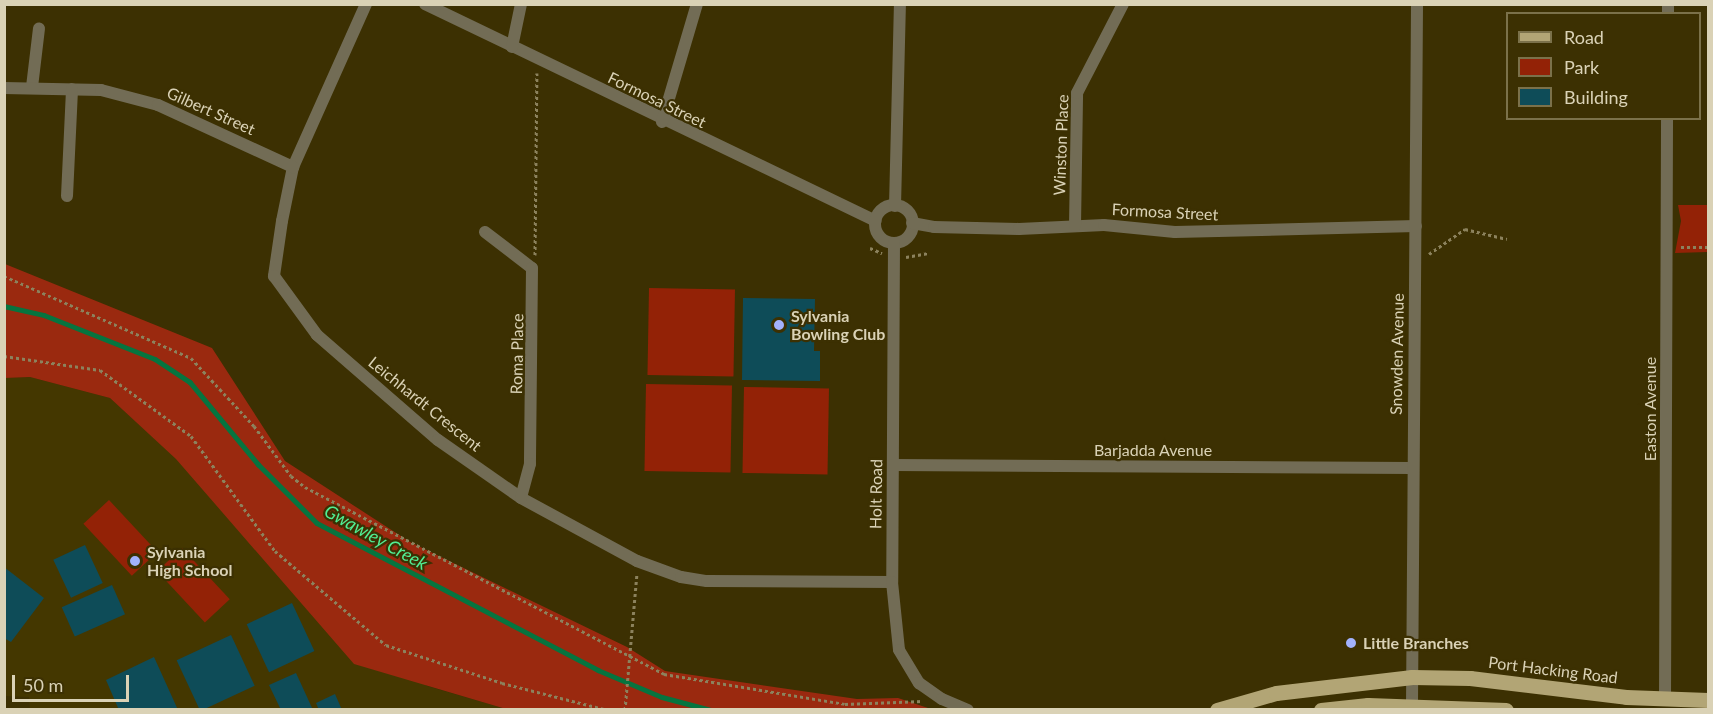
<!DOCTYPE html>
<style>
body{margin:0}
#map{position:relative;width:1713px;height:714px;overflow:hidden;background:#3c3002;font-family:Lato,sans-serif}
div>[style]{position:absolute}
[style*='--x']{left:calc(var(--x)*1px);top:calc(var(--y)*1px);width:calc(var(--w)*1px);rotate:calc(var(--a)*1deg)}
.built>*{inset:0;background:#443700}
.green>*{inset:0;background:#932206;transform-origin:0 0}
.forest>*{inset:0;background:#9a290f}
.stream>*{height:4.5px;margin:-2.25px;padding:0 2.25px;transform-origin:2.25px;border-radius:2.25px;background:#06743f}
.building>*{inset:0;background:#0e4c58;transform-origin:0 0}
.path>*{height:3px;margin-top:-1.5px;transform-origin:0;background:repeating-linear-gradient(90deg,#8c825d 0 3px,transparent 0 6px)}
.minor>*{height:12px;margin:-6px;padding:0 6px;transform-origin:6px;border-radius:6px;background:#726c55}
.minor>.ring{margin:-6px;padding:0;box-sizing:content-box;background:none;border:12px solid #726c55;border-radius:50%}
.tertiary>*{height:12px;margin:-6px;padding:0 6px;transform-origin:6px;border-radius:6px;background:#726c55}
.primary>*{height:15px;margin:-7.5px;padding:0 7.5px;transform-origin:7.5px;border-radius:7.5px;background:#b2a575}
.dots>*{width:16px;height:16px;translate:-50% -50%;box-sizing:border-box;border:3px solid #3c3002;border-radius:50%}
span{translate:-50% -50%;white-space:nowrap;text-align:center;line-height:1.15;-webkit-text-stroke:4.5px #3c3002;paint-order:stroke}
.street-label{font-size:16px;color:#dad2b6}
.poi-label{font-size:16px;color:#dad2b6;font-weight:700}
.left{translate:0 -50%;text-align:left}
.water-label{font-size:18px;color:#51ee93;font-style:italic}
.frame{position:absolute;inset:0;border:6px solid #dad2b6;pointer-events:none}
.legend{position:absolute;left:1506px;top:12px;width:195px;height:108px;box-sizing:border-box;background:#3c3002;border:2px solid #7b714a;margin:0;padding:8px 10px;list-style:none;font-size:18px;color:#dad2b6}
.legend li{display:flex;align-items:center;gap:12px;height:30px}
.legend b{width:30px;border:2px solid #7b714a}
.scale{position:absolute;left:12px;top:675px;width:117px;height:27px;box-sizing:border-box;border:3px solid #dad2b6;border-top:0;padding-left:8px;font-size:18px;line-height:21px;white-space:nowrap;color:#dad2b6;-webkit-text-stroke:4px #3c3002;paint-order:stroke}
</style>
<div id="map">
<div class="built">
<div style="clip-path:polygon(30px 377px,110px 398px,427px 686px,506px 709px,30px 710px,29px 697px,5px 696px,4px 378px)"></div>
</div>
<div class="green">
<div style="clip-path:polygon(1678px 205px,1708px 205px,1708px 252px,1675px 253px,1681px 221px)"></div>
<div style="left:649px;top:288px;width:86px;height:87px;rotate:1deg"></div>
<div style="left:646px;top:384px;width:86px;height:87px;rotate:1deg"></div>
<div style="left:744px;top:387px;width:85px;height:86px;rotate:1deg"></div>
<div style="left:109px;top:500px;width:71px;height:35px;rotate:47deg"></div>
<div style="left:182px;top:548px;width:70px;height:34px;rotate:47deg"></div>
</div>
<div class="forest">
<div style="clip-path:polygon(5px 264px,212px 348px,285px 461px,410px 542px,627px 647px,665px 671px,857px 699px,898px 698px,931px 709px,506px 709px,354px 664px,176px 459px,110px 398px,30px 377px,5px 378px)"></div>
</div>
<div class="stream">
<div style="--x:4;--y:306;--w:41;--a:12.7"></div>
<div style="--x:44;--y:315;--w:119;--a:21.6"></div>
<div style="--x:155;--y:359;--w:42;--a:33.3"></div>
<div style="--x:190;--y:382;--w:107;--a:50.3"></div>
<div style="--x:258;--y:464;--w:83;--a:45"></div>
<div style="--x:317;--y:523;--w:317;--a:27.6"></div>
<div style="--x:598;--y:670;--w:69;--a:22.9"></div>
<div style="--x:662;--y:697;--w:51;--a:14.9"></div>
</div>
<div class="building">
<div style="clip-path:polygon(743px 298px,815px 299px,814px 351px,820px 351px,820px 381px,742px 380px)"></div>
<div style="left:85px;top:545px;width:42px;height:35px;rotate:65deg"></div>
<div style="clip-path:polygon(4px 567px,44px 598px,11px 642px,4px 638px)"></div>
<div style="left:112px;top:585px;width:32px;height:55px;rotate:66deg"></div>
<div style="left:292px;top:603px;width:53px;height:50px;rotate:65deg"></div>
<div style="left:231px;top:635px;width:56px;height:60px;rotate:65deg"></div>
<div style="clip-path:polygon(154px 657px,178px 710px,119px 710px,106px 680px)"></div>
<div style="clip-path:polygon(296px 673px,313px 710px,281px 710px,269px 685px)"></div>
<div style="clip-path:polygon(335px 694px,342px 710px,319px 710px,316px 703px)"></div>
</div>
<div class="path">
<div style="--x:1681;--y:247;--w:27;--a:0"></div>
<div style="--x:870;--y:248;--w:13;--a:23"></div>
<div style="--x:1429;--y:254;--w:44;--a:-34.8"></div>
<div style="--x:1465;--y:229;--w:43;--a:13.4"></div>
<div style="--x:535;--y:255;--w:182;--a:-89.4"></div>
<div style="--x:906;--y:257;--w:23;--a:-10"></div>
<div style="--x:4;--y:276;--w:204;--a:23.7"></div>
<div style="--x:191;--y:358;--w:93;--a:47.2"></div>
<div style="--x:254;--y:426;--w:62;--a:53.5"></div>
<div style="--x:291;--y:476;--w:18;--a:38"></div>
<div style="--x:305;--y:487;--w:405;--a:27.5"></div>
<div style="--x:664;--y:674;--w:183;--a:9.4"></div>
<div style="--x:845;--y:704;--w:78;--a:-2.2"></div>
<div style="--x:4;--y:356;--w:97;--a:8.3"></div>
<div style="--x:100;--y:370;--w:112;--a:36"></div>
<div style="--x:191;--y:436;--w:142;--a:53.9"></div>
<div style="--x:275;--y:551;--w:145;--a:40.3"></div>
<div style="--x:386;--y:645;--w:122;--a:18.1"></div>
<div style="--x:502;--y:683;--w:109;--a:14.3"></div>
<div style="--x:625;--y:710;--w:137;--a:-85"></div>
</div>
<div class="minor">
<div style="--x:366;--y:4;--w:179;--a:114.1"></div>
<div style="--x:293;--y:167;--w:55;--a:101.5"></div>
<div style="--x:282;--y:221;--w:56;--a:98.3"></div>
<div style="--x:274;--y:276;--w:73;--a:53.9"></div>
<div style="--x:317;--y:335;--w:160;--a:41"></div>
<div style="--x:438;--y:440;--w:101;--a:34.9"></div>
<div style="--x:521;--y:498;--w:132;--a:28.5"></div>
<div style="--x:637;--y:561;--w:47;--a:20"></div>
<div style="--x:681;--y:577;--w:26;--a:9"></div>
<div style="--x:707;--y:581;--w:185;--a:0.3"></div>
<div style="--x:425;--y:4;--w:500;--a:25.7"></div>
<div style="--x:1668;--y:14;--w:10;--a:-90"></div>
<div style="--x:512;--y:47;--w:44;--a:-78.2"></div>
<div style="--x:32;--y:87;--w:59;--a:-83.2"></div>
<div style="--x:4;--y:88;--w:97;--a:1.2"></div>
<div style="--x:101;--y:90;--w:59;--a:14.7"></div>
<div style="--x:158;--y:105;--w:149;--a:24.7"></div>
<div style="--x:662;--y:122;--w:123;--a:-73.5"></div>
<div style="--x:67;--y:196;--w:107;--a:-87.3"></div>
<div class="ring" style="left:875px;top:205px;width:26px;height:26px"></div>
<div style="--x:895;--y:206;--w:202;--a:-88.6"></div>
<div style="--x:912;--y:223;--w:22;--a:10"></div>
<div style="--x:934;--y:227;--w:85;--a:1.3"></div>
<div style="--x:1019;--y:229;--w:85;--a:-2.7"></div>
<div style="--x:1104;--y:225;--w:71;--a:5.6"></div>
<div style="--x:1175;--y:232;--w:241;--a:-1.4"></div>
<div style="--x:1075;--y:226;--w:133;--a:-89.1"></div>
<div style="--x:1077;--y:93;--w:100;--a:-62.7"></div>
<div style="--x:485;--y:232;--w:59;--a:37.5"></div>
<div style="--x:532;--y:268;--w:196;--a:90.6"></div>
<div style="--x:530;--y:464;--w:35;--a:105"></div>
<div style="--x:894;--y:243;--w:339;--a:90.3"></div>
<div style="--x:892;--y:582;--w:68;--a:84.1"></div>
<div style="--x:899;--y:650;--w:39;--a:59"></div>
<div style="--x:919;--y:683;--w:28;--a:35"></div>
<div style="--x:942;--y:699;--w:28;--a:23"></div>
<div style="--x:893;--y:465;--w:520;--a:0.33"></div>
<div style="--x:1665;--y:700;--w:582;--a:-89.8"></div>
</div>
<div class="tertiary">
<div style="--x:1412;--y:705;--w:701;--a:-89.59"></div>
</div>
<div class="primary">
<div style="--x:1217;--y:710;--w:61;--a:-16.1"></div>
<div style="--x:1276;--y:693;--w:137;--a:-6.7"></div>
<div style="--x:1412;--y:677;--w:58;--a:1"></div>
<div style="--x:1470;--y:678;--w:157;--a:6.9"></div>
<div style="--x:1626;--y:697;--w:82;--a:2.1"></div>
<div style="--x:1321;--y:710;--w:47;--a:-6.1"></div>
<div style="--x:1368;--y:705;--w:138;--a:2.1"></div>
</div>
<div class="dots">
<div style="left:779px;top:325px;background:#a2b2fd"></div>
<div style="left:135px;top:561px;background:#a2b2fd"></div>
<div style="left:1351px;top:643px;background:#a2b2fd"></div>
</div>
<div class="street-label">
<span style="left:657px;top:100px;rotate:26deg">Formosa Street</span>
<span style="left:211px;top:111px;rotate:24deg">Gilbert Street</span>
<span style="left:1061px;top:145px;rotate:-88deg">Winston Place</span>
<span style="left:1165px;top:212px;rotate:3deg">Formosa Street</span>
<span style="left:517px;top:354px;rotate:-89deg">Roma Place</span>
<span style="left:1397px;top:354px;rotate:-89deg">Snowden Avenue</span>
<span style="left:425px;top:404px;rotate:39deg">Leichhardt Crescent</span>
<span style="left:1650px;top:409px;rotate:-90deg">Easton Avenue</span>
<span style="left:1153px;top:450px">Barjadda Avenue</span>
<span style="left:876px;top:494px;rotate:-89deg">Holt Road</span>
<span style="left:1553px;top:670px;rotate:7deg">Port Hacking Road</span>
</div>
<div class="poi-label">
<span class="left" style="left:791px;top:325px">Sylvania<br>Bowling Club</span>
<span class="left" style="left:147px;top:561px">Sylvania<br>High School</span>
<span class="left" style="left:1363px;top:643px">Little Branches</span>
</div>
<div class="water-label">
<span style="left:376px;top:537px;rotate:29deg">Gwawley Creek</span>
</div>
<div class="frame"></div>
<ul class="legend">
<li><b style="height:8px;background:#b2a575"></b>Road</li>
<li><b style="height:16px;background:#932206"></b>Park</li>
<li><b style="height:16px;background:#0e4c58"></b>Building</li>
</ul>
<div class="scale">50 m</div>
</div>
